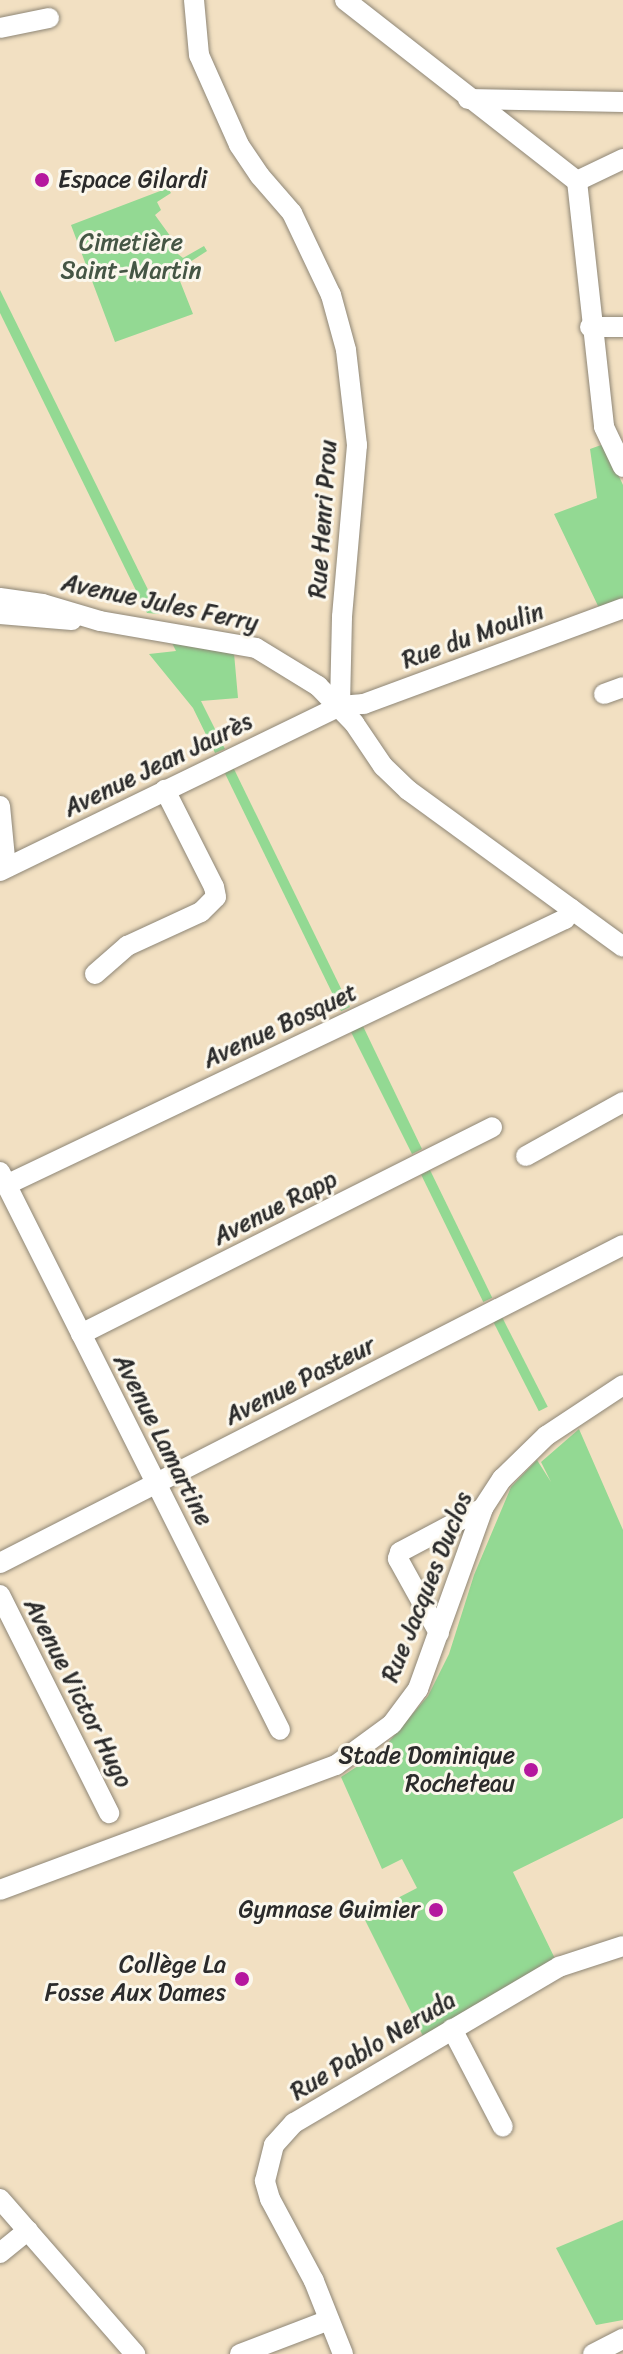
<!DOCTYPE html>
<meta charset="utf-8">
<style>
body{margin:0}
#map{position:relative;width:623px;height:2354px;overflow:hidden;background:#f2e0c2;font-family:Sriracha,sans-serif}
div>[style]{position:absolute}
[style*='--x']{left:calc(var(--x)*1px);top:calc(var(--y)*1px);width:calc(var(--w)*1px);rotate:calc(var(--a)*1deg)}
.green>*{inset:0;background:#93d993;transform-origin:0 0}
.roads{filter:drop-shadow(0 0 2px #8e8676) drop-shadow(0 0 2px #8e8676)}
.minor>*{height:20px;margin:-10px;padding:0 10px;transform-origin:10px;border-radius:10px;background:#fff}
.dots>*{width:22px;height:22px;translate:-50% -50%;box-sizing:border-box;border:4px solid #fbf7ec;border-radius:50%}
span{translate:-50% -50%;white-space:nowrap;text-align:center;line-height:1.15;-webkit-text-stroke:6px #fbf7ec;paint-order:stroke}
.poi-label{font-size:24px;color:#2b2b2b}
.left{translate:0 -50%;text-align:left}
.right{translate:-100% -50%;text-align:right}
.park-label{font-size:24px;color:#455645}
.street-label{font-size:24px;color:#2b2b2b}
</style>
<div id="map">
<div class="green">
<div style="clip-path:polygon(168px 188px,171px 193px,157px 202px,161px 210px,155px 215px,176px 244px,178px 254px,183px 258px,204px 246px,207px 251px,176px 271px,193px 314px,115px 342px,71px 225px)"></div>
<div style="clip-path:polygon(0 290px,160px 614px,147px 613px,0 313px)"></div>
<div style="clip-path:polygon(604px 444px,623px 485px,623px 599px,599px 608px,554px 514px,597px 498px,590px 449px)"></div>
<div style="clip-path:polygon(172px 643px,234px 653px,238px 698px,201px 701px,225px 749px,215px 753px,193px 708px,149px 654px,176px 651px)"></div>
<div style="left:233px;top:767px;width:267px;height:10px;rotate:64deg"></div>
<div style="clip-path:polygon(361px 1022px,422px 1149px,412px 1154px,349px 1028px)"></div>
<div style="left:430px;top:1170px;width:142px;height:10px;rotate:64deg"></div>
<div style="left:501px;top:1315px;width:103px;height:10px;rotate:63deg"></div>
<div style="clip-path:polygon(579px 1429px,623px 1530px,623px 1818px,513px 1872px,559px 1967px,426px 2042px,363px 1916px,417px 1888px,402px 1859px,382px 1869px,341px 1777px,381px 1751px,428px 1696px,449px 1654px,474px 1575px,511px 1487px,537px 1460px,551px 1482px,541px 1462px)"></div>
<div style="clip-path:polygon(623px 2220px,623px 2320px,596px 2325px,556px 2248px)"></div>
</div>
<div class="roads">
<div class="minor">
<div style="--x:194;--y:0;--w:55;--a:84.8"></div>
<div style="--x:199;--y:55;--w:98;--a:66"></div>
<div style="--x:239;--y:145;--w:37;--a:56"></div>
<div style="--x:260;--y:176;--w:49;--a:49.1"></div>
<div style="--x:292;--y:213;--w:91;--a:64.6"></div>
<div style="--x:331;--y:295;--w:57;--a:74.7"></div>
<div style="--x:346;--y:350;--w:96;--a:83.4"></div>
<div style="--x:357;--y:445;--w:173;--a:95"></div>
<div style="--x:342;--y:617;--w:89;--a:91.3"></div>
<div style="--x:345;--y:0;--w:294;--a:38"></div>
<div style="--x:577;--y:181;--w:247;--a:83.7"></div>
<div style="--x:604;--y:427;--w:44;--a:64.6"></div>
<div style="--x:0;--y:28;--w:50;--a:-11.5"></div>
<div style="--x:468;--y:99;--w:155;--a:1.1"></div>
<div style="--x:577;--y:181;--w:51;--a:-25.6"></div>
<div style="--x:590;--y:327;--w:33;--a:0"></div>
<div style="--x:0;--y:598;--w:43;--a:7.9"></div>
<div style="--x:43;--y:604;--w:59;--a:16.6"></div>
<div style="--x:100;--y:621;--w:158;--a:9.8"></div>
<div style="--x:256;--y:648;--w:73;--a:31.5"></div>
<div style="--x:318;--y:686;--w:52;--a:45.8"></div>
<div style="--x:354;--y:723;--w:52;--a:56"></div>
<div style="--x:383;--y:766;--w:35;--a:44"></div>
<div style="--x:408;--y:790;--w:266;--a:36.1"></div>
<div style="--x:0;--y:614;--w:72;--a:4.8"></div>
<div style="--x:604;--y:694;--w:20;--a:-20"></div>
<div style="--x:0;--y:806;--w:62;--a:84.5"></div>
<div style="--x:0;--y:871;--w:378;--a:-25.9"></div>
<div style="--x:340;--y:706;--w:24;--a:-5"></div>
<div style="--x:364;--y:704;--w:276;--a:-20.3"></div>
<div style="--x:95;--y:974;--w:43;--a:-41.2"></div>
<div style="--x:127;--y:946;--w:81;--a:-24.7"></div>
<div style="--x:201;--y:912;--w:21;--a:-45"></div>
<div style="--x:216;--y:897;--w:10;--a:-101"></div>
<div style="--x:214;--y:887;--w:109;--a:-116.8"></div>
<div style="--x:526;--y:1156;--w:111;--a:-29.1"></div>
<div style="--x:0;--y:1172;--w:624;--a:63.35"></div>
<div style="--x:6;--y:1185;--w:619;--a:-25.45"></div>
<div style="--x:565;--y:919;--w:12;--a:-59"></div>
<div style="--x:81;--y:1334;--w:460;--a:-26.7"></div>
<div style="--x:0;--y:1563;--w:699;--a:-27.04"></div>
<div style="--x:0;--y:1595;--w:244;--a:63.4"></div>
<div style="--x:439;--y:1633;--w:85;--a:-119"></div>
<div style="--x:398;--y:1559;--w:7;--a:-74"></div>
<div style="--x:400;--y:1552;--w:94;--a:-27.9"></div>
<div style="--x:0;--y:1890;--w:358;--a:-20.4"></div>
<div style="--x:336;--y:1765;--w:69;--a:-36.2"></div>
<div style="--x:392;--y:1724;--w:44;--a:-53.4"></div>
<div style="--x:418;--y:1689;--w:192;--a:-70.2"></div>
<div style="--x:483;--y:1508;--w:35;--a:-57"></div>
<div style="--x:502;--y:1479;--w:62;--a:-44.3"></div>
<div style="--x:546;--y:1436;--w:92;--a:-33.5"></div>
<div style="--x:452;--y:2029;--w:110;--a:62.5"></div>
<div style="--x:0;--y:2199;--w:206;--a:48.9"></div>
<div style="--x:0;--y:2253;--w:36;--a:-39"></div>
<div style="--x:240;--y:2354;--w:95;--a:-20.9"></div>
<div style="--x:343;--y:2354;--w:79;--a:-111.7"></div>
<div style="--x:314;--y:2281;--w:93;--a:-118.2"></div>
<div style="--x:270;--y:2199;--w:19;--a:-106"></div>
<div style="--x:265;--y:2181;--w:37;--a:-76"></div>
<div style="--x:274;--y:2145;--w:30;--a:-48"></div>
<div style="--x:294;--y:2123;--w:308;--a:-30.5"></div>
<div style="--x:559;--y:1967;--w:67;--a:-18.2"></div>
<div style="--x:593;--y:2354;--w:34;--a:-27"></div>
</div>
</div>
<div class="dots">
<div style="left:42px;top:180px;background:#b5179e"></div>
<div style="left:531px;top:1770px;background:#b5179e"></div>
<div style="left:436px;top:1910px;background:#b5179e"></div>
<div style="left:242px;top:1979px;background:#b5179e"></div>
</div>
<div class="poi-label">
<span class="left" style="left:58px;top:180px">Espace Gilardi</span>
<span class="right" style="left:515px;top:1770px">Stade Dominique<br>Rocheteau</span>
<span class="right" style="left:420px;top:1910px">Gymnase Guimier</span>
<span class="right" style="left:226px;top:1979px">Collège La<br>Fosse Aux Dames</span>
</div>
<div class="park-label">
<span style="left:131px;top:257px">Cimetière<br>Saint-Martin</span>
</div>
<div class="street-label">
<span style="left:323px;top:519px;rotate:-86deg">Rue Henri Prou</span>
<span style="left:160px;top:603px;rotate:12deg">Avenue Jules Ferry</span>
<span style="left:473px;top:636px;rotate:-20deg">Rue du Moulin</span>
<span style="left:158px;top:765px;rotate:-26deg">Avenue Jean Jaurès</span>
<span style="left:280px;top:1026px;rotate:-25deg">Avenue Bosquet</span>
<span style="left:275px;top:1208px;rotate:-27deg">Avenue Rapp</span>
<span style="left:300px;top:1381px;rotate:-27deg">Avenue Pasteur</span>
<span style="left:163px;top:1440px;rotate:63deg">Avenue Lamartine</span>
<span style="left:427px;top:1587px;rotate:-68deg">Rue Jacques Duclos</span>
<span style="left:78px;top:1693px;rotate:63deg">Avenue Victor Hugo</span>
<span style="left:373px;top:2046px;rotate:-31deg">Rue Pablo Neruda</span>
</div>
</div>
